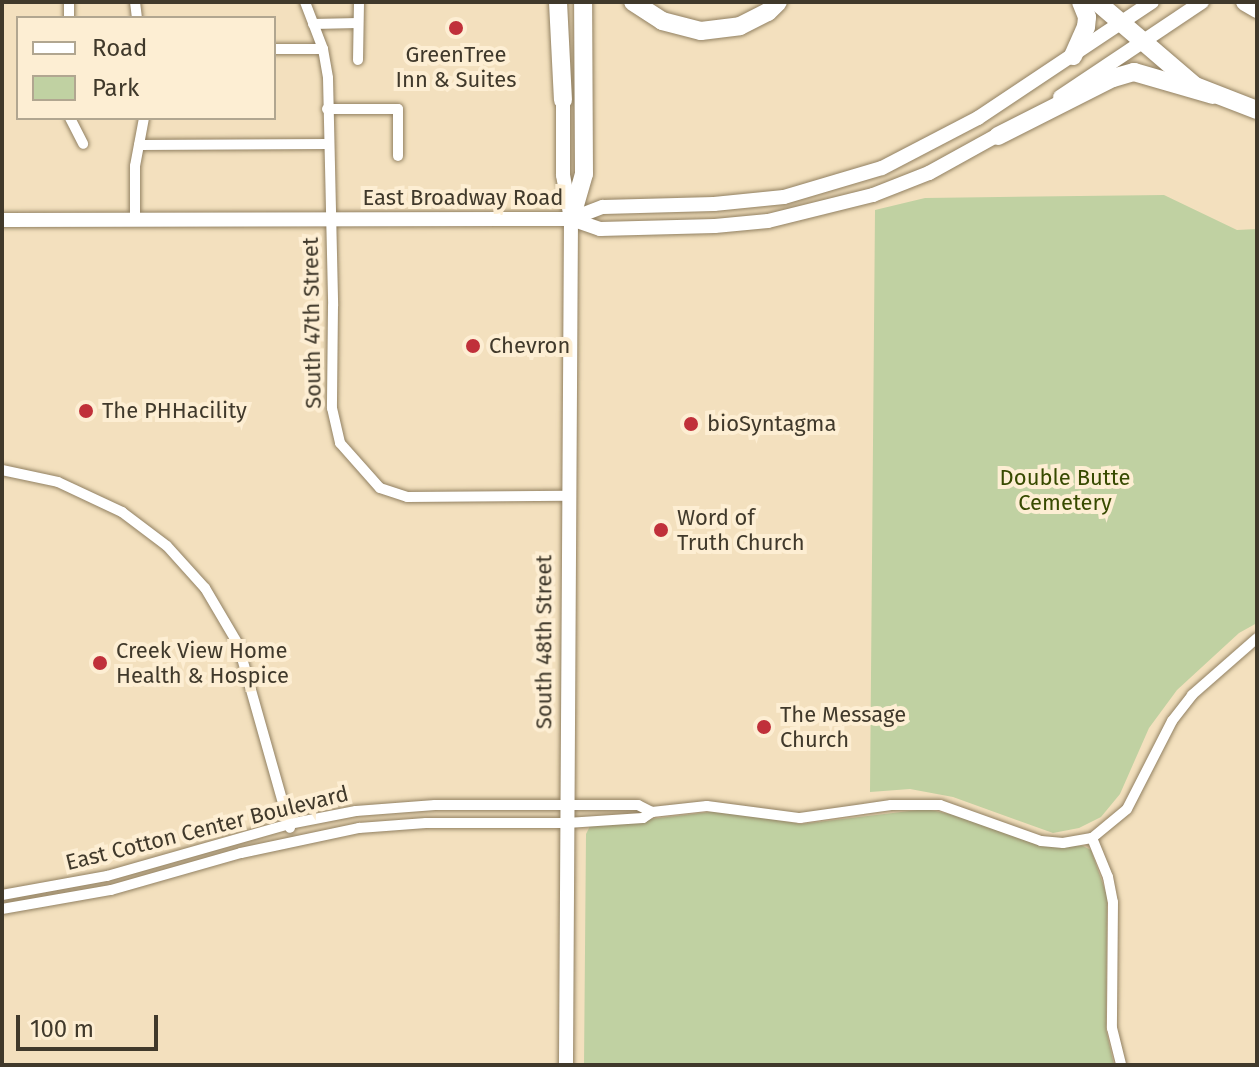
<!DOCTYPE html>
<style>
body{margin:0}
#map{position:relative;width:1259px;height:1067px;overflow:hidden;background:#f3e0be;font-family:"Fira Sans",sans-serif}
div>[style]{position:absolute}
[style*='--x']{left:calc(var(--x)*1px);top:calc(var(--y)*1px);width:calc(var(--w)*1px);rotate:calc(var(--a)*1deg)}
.green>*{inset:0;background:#c0d1a2}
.roads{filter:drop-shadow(0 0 2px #918061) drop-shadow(0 0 2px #918061)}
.street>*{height:10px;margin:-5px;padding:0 5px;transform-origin:5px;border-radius:5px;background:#fff}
.secondary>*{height:14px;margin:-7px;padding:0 7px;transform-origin:7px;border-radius:7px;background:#fff}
.highway>*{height:18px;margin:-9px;padding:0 9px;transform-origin:9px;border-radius:9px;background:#fff}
.dots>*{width:22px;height:22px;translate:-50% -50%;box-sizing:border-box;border:4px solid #fdeed3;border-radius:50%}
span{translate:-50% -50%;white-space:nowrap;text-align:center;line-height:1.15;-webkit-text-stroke:8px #fdeed3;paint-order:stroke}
.poi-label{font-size:22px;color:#40392b}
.left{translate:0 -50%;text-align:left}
.street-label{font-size:22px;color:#40392b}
.park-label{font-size:22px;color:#374a00}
.frame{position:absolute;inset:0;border:4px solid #40392b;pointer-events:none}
.legend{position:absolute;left:16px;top:16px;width:260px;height:104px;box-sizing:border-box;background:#fdeed3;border:2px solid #b1a690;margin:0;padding:10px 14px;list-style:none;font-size:24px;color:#40392b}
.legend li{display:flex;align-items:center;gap:16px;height:40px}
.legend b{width:40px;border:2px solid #b1a690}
.scale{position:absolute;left:16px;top:1015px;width:142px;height:36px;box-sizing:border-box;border:4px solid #40392b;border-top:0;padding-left:10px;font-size:24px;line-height:28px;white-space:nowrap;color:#40392b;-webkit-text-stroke:6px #fdeed3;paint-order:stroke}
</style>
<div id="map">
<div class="green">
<div style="clip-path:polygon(1164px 195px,1237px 230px,1257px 229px,1257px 623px,1239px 633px,1177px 690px,1149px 728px,1120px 794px,1101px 817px,1079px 828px,1053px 833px,953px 797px,910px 789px,870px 792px,875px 210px,925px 198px)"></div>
<div style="clip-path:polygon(926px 809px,963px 817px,1038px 845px,1083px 846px,1091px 850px,1107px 896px,1106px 1030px,1114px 1065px,584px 1065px,586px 834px,590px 826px,719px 811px,801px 824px)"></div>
</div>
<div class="roads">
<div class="street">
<div style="--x:135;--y:2;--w:16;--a:83"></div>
<div style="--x:305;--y:2;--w:50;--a:69"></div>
<div style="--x:323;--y:49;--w:29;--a:80"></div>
<div style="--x:328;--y:78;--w:228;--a:88.7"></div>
<div style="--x:333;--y:306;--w:102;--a:90.6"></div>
<div style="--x:332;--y:408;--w:36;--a:77"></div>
<div style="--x:340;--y:443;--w:60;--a:48.4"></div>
<div style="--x:380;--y:488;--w:28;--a:18"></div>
<div style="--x:407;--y:497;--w:162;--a:-0.4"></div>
<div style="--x:69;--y:18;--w:16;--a:-90"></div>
<div style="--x:313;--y:24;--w:45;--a:-1.3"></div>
<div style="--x:274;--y:49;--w:49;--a:0"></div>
<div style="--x:358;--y:60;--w:58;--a:-89"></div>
<div style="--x:327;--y:109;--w:71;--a:0"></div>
<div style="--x:398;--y:109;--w:47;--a:90"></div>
<div style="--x:70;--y:118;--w:29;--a:63"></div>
<div style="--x:139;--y:145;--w:189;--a:-0.3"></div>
<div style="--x:135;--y:219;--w:53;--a:-90"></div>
<div style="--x:135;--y:166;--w:49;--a:-79.4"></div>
<div style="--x:2;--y:470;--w:57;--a:12.1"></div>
<div style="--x:58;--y:482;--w:71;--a:25.1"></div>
<div style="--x:122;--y:512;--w:56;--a:37.1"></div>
<div style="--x:167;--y:546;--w:57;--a:47.9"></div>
<div style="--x:205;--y:588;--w:65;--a:59.5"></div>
<div style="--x:238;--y:644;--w:191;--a:74.2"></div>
<div style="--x:1092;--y:838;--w:45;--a:-39.6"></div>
<div style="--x:1127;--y:809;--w:99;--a:-62.9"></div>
<div style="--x:1172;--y:721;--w:33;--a:-52"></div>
<div style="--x:1192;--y:695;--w:86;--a:-41.2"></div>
<div style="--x:2;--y:895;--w:107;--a:-10.3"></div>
<div style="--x:107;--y:876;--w:189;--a:-15.9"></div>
<div style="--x:289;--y:824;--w:68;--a:-11"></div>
<div style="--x:356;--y:811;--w:79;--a:-4.3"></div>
<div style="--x:435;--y:805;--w:203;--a:0"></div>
<div style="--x:638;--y:805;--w:16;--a:27"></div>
<div style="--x:2;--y:909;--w:111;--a:-9.9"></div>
<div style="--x:111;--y:890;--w:135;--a:-15.9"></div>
<div style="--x:241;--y:853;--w:121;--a:-12"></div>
<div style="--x:359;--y:828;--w:67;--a:-4.3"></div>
<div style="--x:426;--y:823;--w:141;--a:0"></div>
<div style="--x:567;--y:823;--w:76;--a:-3.8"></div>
<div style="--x:643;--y:818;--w:11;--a:-34"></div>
<div style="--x:652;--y:812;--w:55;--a:-6.2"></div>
<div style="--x:707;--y:806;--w:94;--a:7.4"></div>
<div style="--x:800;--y:818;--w:92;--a:-8.1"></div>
<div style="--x:891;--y:805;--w:49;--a:0"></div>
<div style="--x:940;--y:805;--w:107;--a:19.6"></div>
<div style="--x:1041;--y:841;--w:22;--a:5"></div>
<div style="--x:1063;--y:843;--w:29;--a:-10"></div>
<div style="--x:1092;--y:838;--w:42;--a:67.7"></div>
<div style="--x:1108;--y:877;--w:25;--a:79"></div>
<div style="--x:1113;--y:902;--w:126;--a:90.5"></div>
<div style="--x:1112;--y:1028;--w:38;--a:76"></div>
</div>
<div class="secondary">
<div style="--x:1060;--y:97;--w:171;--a:-33.8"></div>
<div style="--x:563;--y:100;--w:75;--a:90"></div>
<div style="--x:563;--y:175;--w:45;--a:79.7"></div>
<div style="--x:571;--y:219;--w:846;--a:90.34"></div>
<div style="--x:571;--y:219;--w:34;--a:-21"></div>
<div style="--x:603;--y:207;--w:111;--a:-1.5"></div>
<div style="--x:714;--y:204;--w:70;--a:-5.7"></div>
<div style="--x:784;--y:197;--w:102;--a:-16.5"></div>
<div style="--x:882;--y:168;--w:108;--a:-27.5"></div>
<div style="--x:978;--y:118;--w:209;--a:-33.7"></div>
<div style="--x:2;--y:220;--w:569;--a:-0.1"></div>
<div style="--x:571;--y:219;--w:31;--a:19"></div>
<div style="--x:600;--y:229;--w:115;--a:-1.5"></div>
<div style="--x:715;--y:226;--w:53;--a:-5.4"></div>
<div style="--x:768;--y:221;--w:108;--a:-13.9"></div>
<div style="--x:873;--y:195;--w:60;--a:-21.4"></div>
<div style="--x:929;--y:173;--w:87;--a:-28.9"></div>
</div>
<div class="highway">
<div style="--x:558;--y:2;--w:98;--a:87.1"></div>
<div style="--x:633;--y:2;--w:35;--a:33"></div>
<div style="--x:662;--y:21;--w:40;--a:14.4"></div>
<div style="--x:701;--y:31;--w:39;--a:-7"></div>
<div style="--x:740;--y:26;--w:31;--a:-27"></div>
<div style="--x:768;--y:12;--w:14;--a:-45"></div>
<div style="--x:1097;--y:2;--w:129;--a:40.6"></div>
<div style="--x:1195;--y:86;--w:66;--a:21.2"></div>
<div style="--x:1245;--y:2;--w:14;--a:30"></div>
<div style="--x:1073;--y:56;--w:32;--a:-66"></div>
<div style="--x:1086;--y:27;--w:10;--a:-84"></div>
<div style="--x:1087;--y:17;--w:16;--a:-112"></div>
<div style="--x:998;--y:136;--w:129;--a:-26.8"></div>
<div style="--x:1113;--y:78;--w:22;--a:-16"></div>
<div style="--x:1134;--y:72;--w:82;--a:16.2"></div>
<div style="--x:571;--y:219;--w:47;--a:-73.9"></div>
<div style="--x:584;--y:174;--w:172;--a:-90.3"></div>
</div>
</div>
<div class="dots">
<div style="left:456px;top:28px;background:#c0303a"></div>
<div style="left:473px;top:346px;background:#c0303a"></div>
<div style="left:86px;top:411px;background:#c0303a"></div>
<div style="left:691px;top:424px;background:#c0303a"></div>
<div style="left:661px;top:530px;background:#c0303a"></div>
<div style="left:100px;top:663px;background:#c0303a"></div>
<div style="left:764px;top:727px;background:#c0303a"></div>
</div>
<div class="poi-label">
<span style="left:456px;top:67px">GreenTree<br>Inn &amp; Suites</span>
<span class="left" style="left:489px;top:346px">Chevron</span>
<span class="left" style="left:102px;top:411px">The PHHacility</span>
<span class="left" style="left:707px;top:424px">bioSyntagma</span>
<span class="left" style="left:677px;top:530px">Word of<br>Truth Church</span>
<span class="left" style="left:116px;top:663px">Creek View Home<br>Health &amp; Hospice</span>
<span class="left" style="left:780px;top:727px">The Message<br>Church</span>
</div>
<div class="street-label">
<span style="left:463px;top:198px">East Broadway Road</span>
<span style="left:312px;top:323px;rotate:-91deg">South 47th Street</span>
<span style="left:544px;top:642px;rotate:-90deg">South 48th Street</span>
<span style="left:207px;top:828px;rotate:-14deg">East Cotton Center Boulevard</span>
</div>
<div class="park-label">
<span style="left:1065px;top:490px">Double Butte<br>Cemetery</span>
</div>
<div class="frame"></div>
<ul class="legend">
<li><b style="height:10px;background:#fff"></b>Road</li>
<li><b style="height:22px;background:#c0d1a2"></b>Park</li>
</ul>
<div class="scale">100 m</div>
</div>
